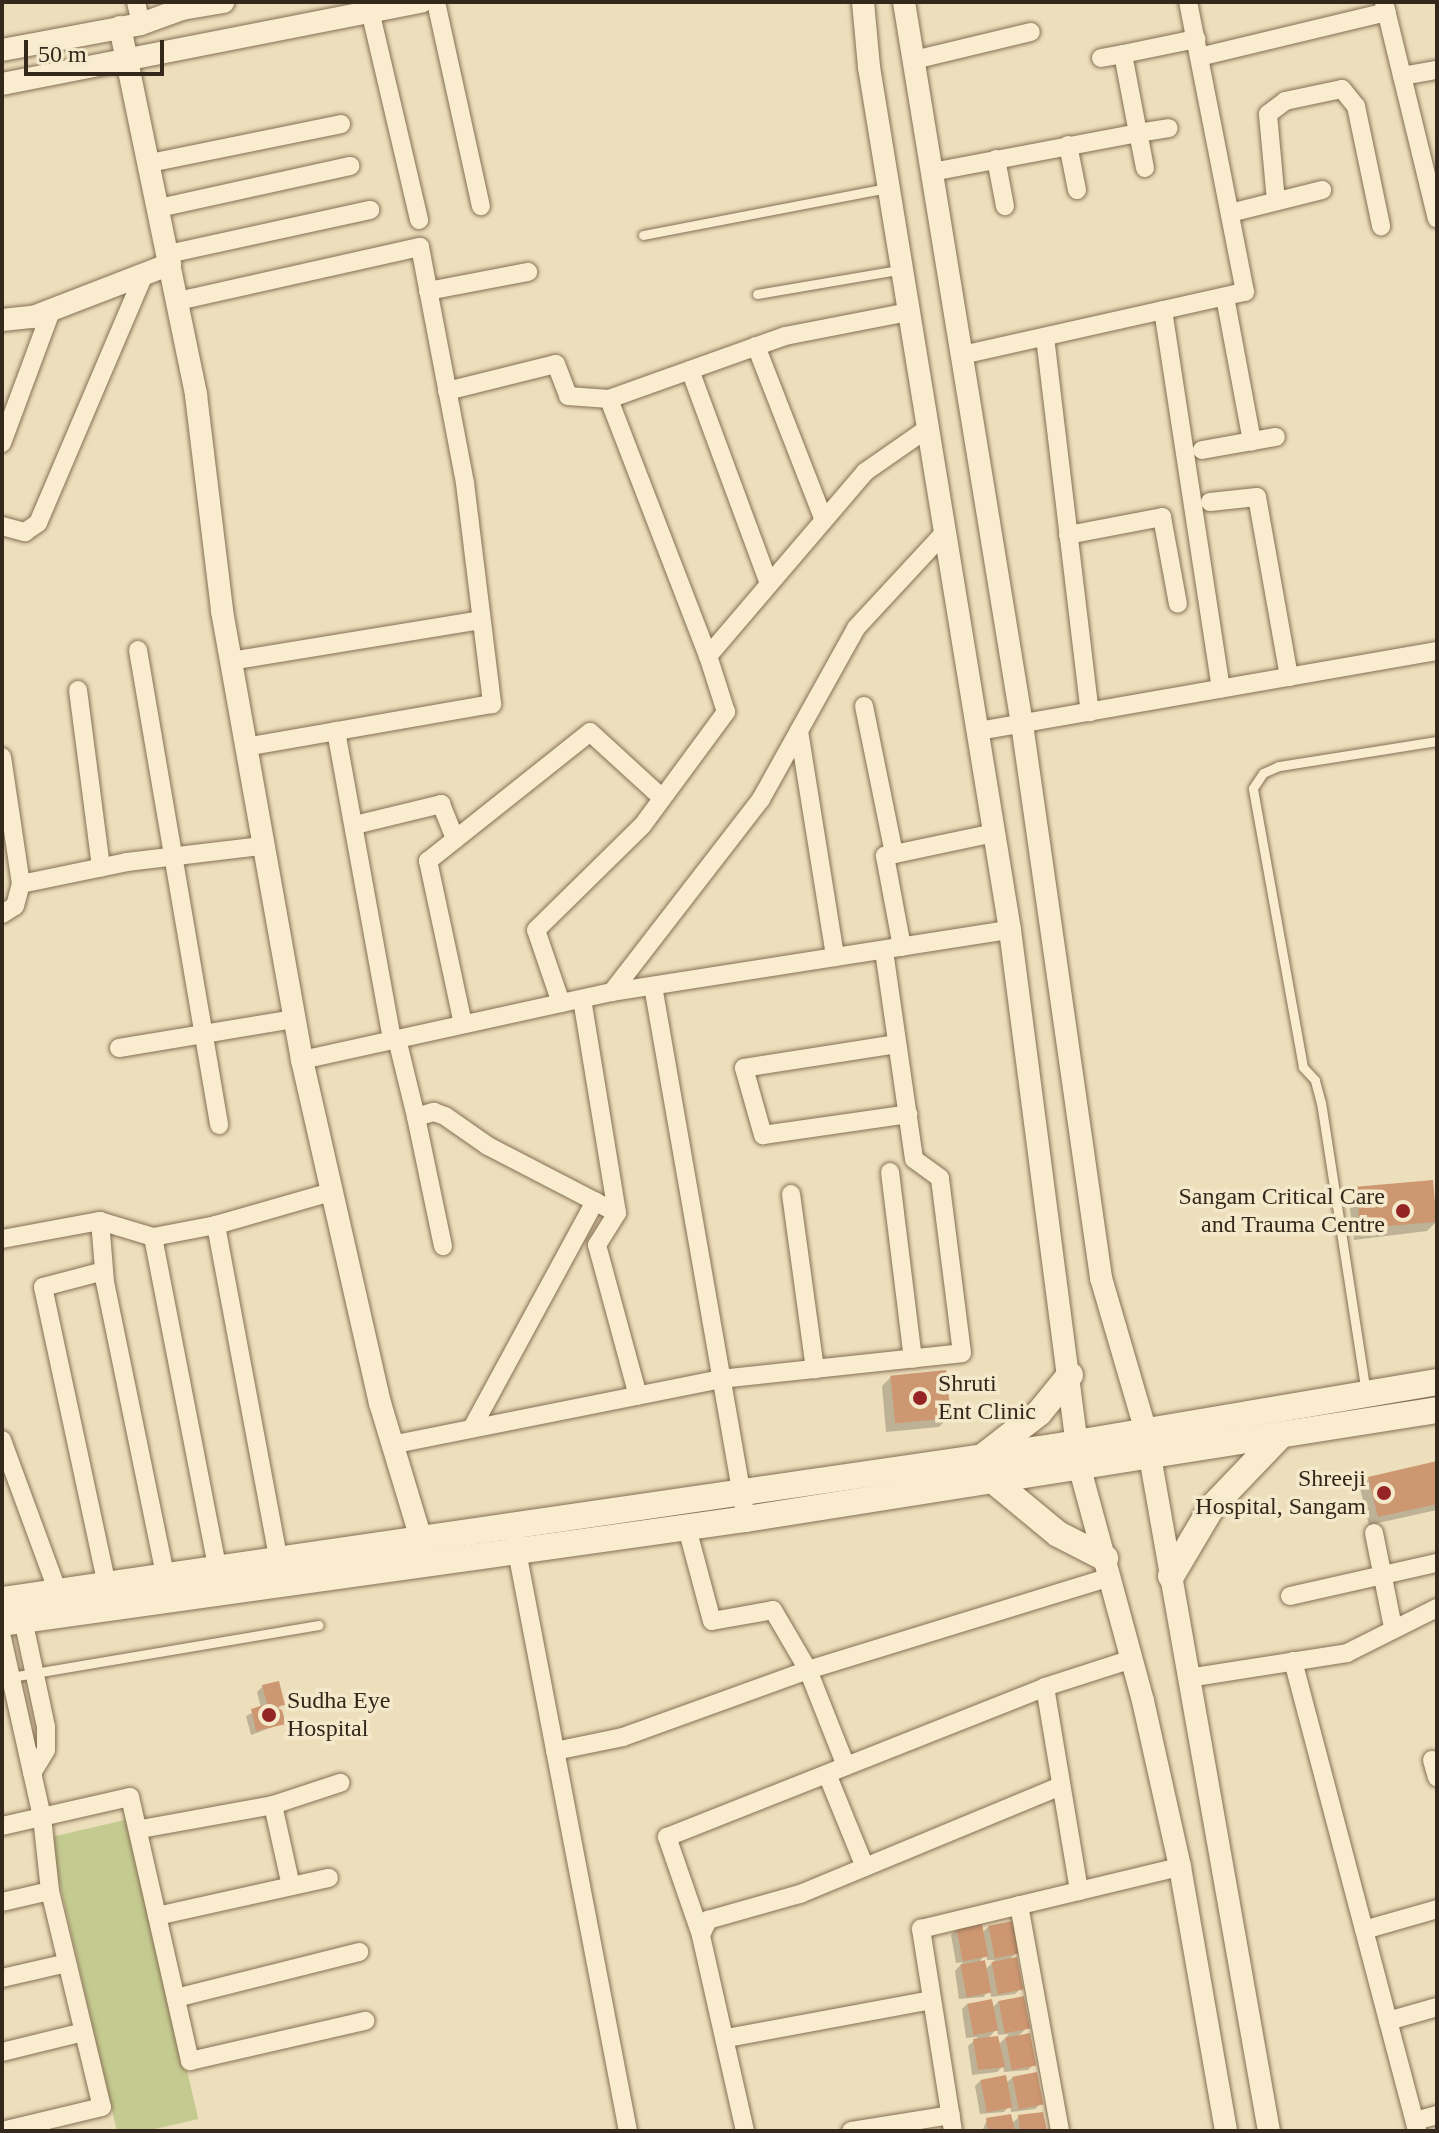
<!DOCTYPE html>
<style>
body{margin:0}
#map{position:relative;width:1439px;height:2133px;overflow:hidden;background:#eedfbc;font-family:Georgia,serif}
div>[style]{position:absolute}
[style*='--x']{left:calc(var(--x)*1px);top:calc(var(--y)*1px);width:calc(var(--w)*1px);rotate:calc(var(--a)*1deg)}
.green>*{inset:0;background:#c4cb90;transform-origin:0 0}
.shadow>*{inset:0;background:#0003}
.building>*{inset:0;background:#cd9771;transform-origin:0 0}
.roads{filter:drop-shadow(0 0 2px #856f55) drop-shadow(0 0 2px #856f55)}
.service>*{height:9px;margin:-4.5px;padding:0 4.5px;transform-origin:4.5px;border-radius:4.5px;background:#f9eccf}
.minor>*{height:18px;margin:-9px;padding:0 9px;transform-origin:9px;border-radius:9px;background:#f9eccf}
.tertiary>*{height:22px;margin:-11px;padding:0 11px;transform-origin:11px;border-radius:11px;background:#f9eccf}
.secondary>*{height:26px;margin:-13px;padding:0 13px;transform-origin:13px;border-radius:13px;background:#f9eccf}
.dots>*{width:22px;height:22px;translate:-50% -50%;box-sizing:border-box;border:4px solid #f5e9cb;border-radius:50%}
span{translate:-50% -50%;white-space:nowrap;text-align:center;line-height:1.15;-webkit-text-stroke:7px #f5e9cb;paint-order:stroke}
.poi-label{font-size:24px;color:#34271b}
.right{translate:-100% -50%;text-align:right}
.left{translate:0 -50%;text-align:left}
.frame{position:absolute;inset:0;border:4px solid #34271b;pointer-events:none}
.scale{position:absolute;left:24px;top:40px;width:140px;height:36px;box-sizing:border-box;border:4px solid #34271b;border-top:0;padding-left:10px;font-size:24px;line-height:28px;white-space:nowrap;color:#34271b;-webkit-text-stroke:6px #f5e9cb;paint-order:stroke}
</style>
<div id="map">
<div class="green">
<div style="left:129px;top:1819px;width:308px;height:82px;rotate:77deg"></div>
</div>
<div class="shadow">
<div style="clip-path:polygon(1358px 1192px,1437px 1221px,1427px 1231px,1354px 1240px,1349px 1202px)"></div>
<div style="clip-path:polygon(891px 1377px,949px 1417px,939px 1427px,886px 1432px,882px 1386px)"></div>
<div style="clip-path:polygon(1437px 1463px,1437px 1510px,1369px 1525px,1360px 1488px,1369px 1478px)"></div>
<div style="clip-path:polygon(263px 1686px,282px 1704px,277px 1710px,283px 1723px,251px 1735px,246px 1716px,261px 1708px,257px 1692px)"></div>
<div style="clip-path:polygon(evenodd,989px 1926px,1017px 1952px,1009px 1960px,1021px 1988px,1015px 1994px,991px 1997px,990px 1990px,983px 1997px,959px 1999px,955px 1971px,963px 1962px,956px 1963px,951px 1935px,957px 1929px,981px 1934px,989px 1926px,986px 1954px,987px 1960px,995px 1960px,985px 1970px,978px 1963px,986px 1954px)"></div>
<div style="clip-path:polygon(evenodd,999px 2001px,1028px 2027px,1018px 2036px,1034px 2064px,1028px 2070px,1004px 2072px,1003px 2066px,997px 2072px,972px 2075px,968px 2046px,978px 2037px,966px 2038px,962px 2009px,967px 2004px,992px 2008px,999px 2001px,997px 2029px,998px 2035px,1009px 2034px,998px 2045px,987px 2039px,997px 2029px)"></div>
<div style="clip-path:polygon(1013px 2077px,1041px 2103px,1035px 2109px,1011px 2112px,1010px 2105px,1004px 2112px,980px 2114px,975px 2086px,981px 2080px,1005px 2084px)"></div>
<div style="clip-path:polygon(1019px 2117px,1045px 2131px,982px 2131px,987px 2120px,1011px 2124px)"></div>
</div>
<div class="building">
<div style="left:1433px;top:1180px;width:42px;height:77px;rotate:85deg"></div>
<div style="left:946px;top:1370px;width:48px;height:56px;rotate:84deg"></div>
<div style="clip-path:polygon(1437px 1461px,1437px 1504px,1378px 1517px,1368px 1477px)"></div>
<div style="clip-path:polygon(279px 1681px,285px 1705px,275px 1707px,282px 1710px,286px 1724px,256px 1731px,251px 1709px,267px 1704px,262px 1685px)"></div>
<div style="left:1013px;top:1921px;width:33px;height:25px;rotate:79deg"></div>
<div style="left:982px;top:1924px;width:33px;height:26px;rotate:79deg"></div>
<div style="left:1017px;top:1957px;width:33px;height:26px;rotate:79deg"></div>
<div style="left:985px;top:1960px;width:33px;height:25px;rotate:79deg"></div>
<div style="left:1024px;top:1996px;width:33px;height:26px;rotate:79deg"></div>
<div style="left:992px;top:1999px;width:32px;height:25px;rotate:79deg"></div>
<div style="left:1030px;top:2033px;width:33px;height:25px;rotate:79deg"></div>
<div style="clip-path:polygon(998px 2036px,1005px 2067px,978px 2070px,973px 2039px)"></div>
<div style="left:1037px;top:2072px;width:33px;height:25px;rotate:79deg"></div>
<div style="left:1006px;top:2075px;width:33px;height:26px;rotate:79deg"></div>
<div style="clip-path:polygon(1043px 2112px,1047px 2131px,1020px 2131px,1018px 2115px)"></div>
<div style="clip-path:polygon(1011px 2114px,1015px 2131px,988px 2131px,986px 2118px)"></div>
</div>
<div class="roads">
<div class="service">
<div style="--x:643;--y:235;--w:248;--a:-10.9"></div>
<div style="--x:757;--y:294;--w:148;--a:-9.7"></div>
<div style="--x:1366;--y:1393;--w:293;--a:-98.8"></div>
<div style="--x:1321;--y:1103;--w:24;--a:-105"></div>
<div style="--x:1315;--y:1080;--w:18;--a:-133"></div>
<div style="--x:1303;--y:1067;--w:283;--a:-100.2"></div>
<div style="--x:1253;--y:788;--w:18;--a:-56"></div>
<div style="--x:1263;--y:773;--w:17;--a:-24"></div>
<div style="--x:1279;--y:766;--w:160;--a:-9"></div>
<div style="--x:11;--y:1677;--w:312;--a:-9.6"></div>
</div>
<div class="minor">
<div style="--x:136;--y:2;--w:23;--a:77"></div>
<div style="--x:368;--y:2;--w:224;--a:76.8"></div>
<div style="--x:436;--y:2;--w:209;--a:77.6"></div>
<div style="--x:1384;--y:2;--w:223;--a:76.3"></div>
<div style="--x:1199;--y:57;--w:193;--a:-13.5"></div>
<div style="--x:1101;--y:58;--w:22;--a:-10"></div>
<div style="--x:914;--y:60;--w:120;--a:-13.5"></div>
<div style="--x:1402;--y:76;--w:36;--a:-10"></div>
<div style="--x:1068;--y:145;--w:46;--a:78.7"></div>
<div style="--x:996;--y:159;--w:48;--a:79.2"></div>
<div style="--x:150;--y:163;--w:195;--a:-11.5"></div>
<div style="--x:1145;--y:168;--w:36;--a:-101"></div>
<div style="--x:1138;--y:133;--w:31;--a:-9"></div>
<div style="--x:932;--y:172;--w:210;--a:-10.7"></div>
<div style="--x:1138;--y:133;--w:80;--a:-100.8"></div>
<div style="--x:1123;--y:54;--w:75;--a:-11.6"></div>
<div style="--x:1276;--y:201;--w:87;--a:-95.3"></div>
<div style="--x:1268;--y:114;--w:21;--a:-37"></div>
<div style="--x:1285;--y:101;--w:58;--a:-11.9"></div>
<div style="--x:1342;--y:89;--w:22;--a:51"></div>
<div style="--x:1356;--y:106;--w:123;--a:78.2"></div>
<div style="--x:159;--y:208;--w:196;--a:-12.4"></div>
<div style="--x:1230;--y:213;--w:95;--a:-14"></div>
<div style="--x:168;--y:254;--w:207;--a:-12.3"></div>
<div style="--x:428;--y:291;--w:102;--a:-10.8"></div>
<div style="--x:1225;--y:297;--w:147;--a:79.4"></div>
<div style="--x:178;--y:301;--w:248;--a:-12.6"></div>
<div style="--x:420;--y:247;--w:240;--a:79.2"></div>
<div style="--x:465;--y:483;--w:223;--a:83"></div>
<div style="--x:492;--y:704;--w:251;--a:170.1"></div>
<div style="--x:1163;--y:310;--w:383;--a:81.3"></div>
<div style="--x:1045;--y:337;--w:378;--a:83.2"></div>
<div style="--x:756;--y:346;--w:187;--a:68.7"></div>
<div style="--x:962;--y:355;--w:290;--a:-12.6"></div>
<div style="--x:1245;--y:292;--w:296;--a:-101.1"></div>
<div style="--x:690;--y:370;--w:228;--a:69.7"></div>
<div style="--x:447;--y:391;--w:112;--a:-13.9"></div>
<div style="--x:556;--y:364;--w:34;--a:69"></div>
<div style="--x:568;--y:396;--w:41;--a:4.2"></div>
<div style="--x:2;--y:443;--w:141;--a:-69.6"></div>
<div style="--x:1202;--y:450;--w:75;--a:-10"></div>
<div style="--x:1210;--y:502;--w:47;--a:-6.1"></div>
<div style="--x:1257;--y:497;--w:183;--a:79.9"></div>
<div style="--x:2;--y:526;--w:24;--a:15"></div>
<div style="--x:25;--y:532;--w:16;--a:-35"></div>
<div style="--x:38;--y:523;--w:270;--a:-66.9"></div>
<div style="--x:1068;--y:535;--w:96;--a:-10.8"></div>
<div style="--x:1162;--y:517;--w:88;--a:79.6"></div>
<div style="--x:138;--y:650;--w:482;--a:80.3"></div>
<div style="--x:708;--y:656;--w:275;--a:-111.1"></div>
<div style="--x:609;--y:399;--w:187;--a:-19.7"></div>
<div style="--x:785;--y:336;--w:126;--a:-11"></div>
<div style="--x:231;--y:661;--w:253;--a:-9.3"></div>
<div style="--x:78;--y:690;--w:179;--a:82.6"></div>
<div style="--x:864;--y:706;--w:151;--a:78.5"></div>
<div style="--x:336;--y:731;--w:314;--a:79.7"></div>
<div style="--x:799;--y:731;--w:229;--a:80.9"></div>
<div style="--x:978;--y:731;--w:466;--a:-9.9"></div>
<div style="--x:2;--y:757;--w:128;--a:81.5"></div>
<div style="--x:21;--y:884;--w:108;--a:-11.7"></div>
<div style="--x:127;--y:862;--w:136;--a:-6.8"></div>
<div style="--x:355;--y:825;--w:89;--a:-13.7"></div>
<div style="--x:441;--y:804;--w:38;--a:68"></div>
<div style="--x:2;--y:914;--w:15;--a:-32"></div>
<div style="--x:15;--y:906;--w:23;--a:-75"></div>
<div style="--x:902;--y:947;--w:93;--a:-100.6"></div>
<div style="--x:885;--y:856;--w:111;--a:-11.9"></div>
<div style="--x:653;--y:986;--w:541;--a:80.1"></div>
<div style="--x:612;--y:992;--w:403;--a:-8.9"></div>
<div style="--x:582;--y:999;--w:217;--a:80.7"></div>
<div style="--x:617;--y:1213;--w:38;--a:122"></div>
<div style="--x:597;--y:1245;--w:156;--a:74.8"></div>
<div style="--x:561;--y:1003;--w:77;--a:-108.9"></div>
<div style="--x:536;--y:930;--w:148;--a:-44.5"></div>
<div style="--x:642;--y:826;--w:142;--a:-53.6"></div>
<div style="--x:726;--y:712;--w:59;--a:-107.8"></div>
<div style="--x:708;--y:656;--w:242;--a:-49.5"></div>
<div style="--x:865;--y:472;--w:77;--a:-34.9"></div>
<div style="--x:463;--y:1024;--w:167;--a:-102.1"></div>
<div style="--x:428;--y:861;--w:207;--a:-38.5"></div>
<div style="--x:590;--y:732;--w:98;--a:42.5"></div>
<div style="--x:397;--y:1039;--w:80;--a:76.3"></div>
<div style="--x:416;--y:1117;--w:19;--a:-16"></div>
<div style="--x:434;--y:1112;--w:12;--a:20"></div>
<div style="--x:445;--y:1116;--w:52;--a:34.9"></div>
<div style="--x:488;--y:1146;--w:145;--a:27.4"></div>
<div style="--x:897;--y:1044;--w:155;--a:171.1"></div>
<div style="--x:744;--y:1068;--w:70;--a:74.2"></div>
<div style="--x:763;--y:1135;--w:147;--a:-8.2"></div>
<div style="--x:119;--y:1048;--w:178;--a:-9.4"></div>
<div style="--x:302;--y:1060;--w:317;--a:-12.4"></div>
<div style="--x:612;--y:992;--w:244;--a:-52.3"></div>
<div style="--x:761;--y:799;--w:196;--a:-60.9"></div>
<div style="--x:856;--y:628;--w:131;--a:-47.2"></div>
<div style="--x:416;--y:1117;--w:132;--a:78.2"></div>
<div style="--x:890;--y:1172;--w:188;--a:83"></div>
<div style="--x:791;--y:1194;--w:177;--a:82.2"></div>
<div style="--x:100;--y:1221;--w:61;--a:85.3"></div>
<div style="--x:105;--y:1282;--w:302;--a:78.4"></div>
<div style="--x:216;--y:1225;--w:64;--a:169.2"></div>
<div style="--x:153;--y:1237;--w:340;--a:79"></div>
<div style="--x:2;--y:1239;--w:100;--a:-10.4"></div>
<div style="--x:100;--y:1221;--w:55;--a:16.8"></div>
<div style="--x:104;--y:1271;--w:63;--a:165.3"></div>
<div style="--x:43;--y:1287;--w:305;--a:77.9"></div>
<div style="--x:472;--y:1428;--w:258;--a:-61.5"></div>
<div style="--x:2;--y:1440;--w:162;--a:69.8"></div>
<div style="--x:391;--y:1445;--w:336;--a:-11.3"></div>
<div style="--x:720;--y:1379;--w:243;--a:-6.1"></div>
<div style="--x:962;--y:1353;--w:176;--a:-97.2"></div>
<div style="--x:940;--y:1178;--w:32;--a:-144"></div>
<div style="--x:914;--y:1159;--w:211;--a:-98.2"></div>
<div style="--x:687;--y:1528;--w:96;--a:75"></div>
<div style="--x:712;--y:1621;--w:62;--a:-10.2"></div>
<div style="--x:773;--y:1610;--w:69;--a:59.7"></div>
<div style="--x:808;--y:1670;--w:103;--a:68.4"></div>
<div style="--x:1374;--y:1533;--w:96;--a:78.6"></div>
<div style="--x:515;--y:1541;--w:601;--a:79.16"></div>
<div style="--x:279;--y:1562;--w:343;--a:-100.6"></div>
<div style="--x:216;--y:1225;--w:120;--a:-16"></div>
<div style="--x:1290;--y:1596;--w:151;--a:-12.7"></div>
<div style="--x:21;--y:1610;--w:120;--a:77.9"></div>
<div style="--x:46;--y:1727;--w:23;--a:90"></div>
<div style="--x:46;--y:1750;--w:27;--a:121"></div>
<div style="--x:2;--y:1638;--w:183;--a:77.4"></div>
<div style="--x:42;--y:1817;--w:74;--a:83.8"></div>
<div style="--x:50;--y:1891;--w:222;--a:76.5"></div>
<div style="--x:102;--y:2107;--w:103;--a:166.5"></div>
<div style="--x:1293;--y:1661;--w:486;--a:75.2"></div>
<div style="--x:1188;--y:1678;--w:161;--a:-8.9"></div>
<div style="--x:1347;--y:1653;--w:101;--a:-26.6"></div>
<div style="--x:1045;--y:1687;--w:207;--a:80.5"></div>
<div style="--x:555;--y:1751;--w:69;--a:-11.6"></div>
<div style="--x:623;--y:1737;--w:197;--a:-19.9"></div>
<div style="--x:808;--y:1670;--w:317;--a:-17.1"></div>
<div style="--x:1432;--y:1760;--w:18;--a:74"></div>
<div style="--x:827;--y:1774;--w:100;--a:67.8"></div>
<div style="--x:273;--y:1805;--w:83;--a:77.5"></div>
<div style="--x:2;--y:1826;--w:131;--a:-12.8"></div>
<div style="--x:130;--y:1797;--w:271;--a:77.2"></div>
<div style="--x:190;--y:2061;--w:180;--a:-12.9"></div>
<div style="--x:141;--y:1829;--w:134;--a:-10.3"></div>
<div style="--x:273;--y:1805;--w:71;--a:-18.2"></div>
<div style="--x:2;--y:1902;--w:49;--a:-12.9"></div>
<div style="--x:1019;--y:1905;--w:230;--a:79.7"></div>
<div style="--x:157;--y:1916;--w:176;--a:-12.5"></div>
<div style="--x:1364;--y:1930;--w:76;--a:-16"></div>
<div style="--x:701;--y:1935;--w:104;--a:-109.1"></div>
<div style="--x:667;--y:1837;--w:407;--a:-21.6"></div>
<div style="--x:1045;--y:1687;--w:91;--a:-17.8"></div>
<div style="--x:2;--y:1978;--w:67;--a:-13"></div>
<div style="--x:176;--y:1998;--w:189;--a:-14.1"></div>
<div style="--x:1388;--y:2021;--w:51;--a:-15.9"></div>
<div style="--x:727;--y:2038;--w:208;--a:-10.5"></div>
<div style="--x:2;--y:2052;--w:84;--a:-13.7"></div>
<div style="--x:1415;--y:2121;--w:23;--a:-15"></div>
<div style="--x:745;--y:2131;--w:201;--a:-102.7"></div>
<div style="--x:701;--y:1935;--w:17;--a:-65"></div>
<div style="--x:708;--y:1920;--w:96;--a:-15.8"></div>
<div style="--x:800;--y:1894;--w:282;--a:-22.5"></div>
<div style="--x:851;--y:2131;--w:101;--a:-9.1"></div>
<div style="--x:953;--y:2131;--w:205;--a:-99"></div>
<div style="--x:921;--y:1929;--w:266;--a:-13.5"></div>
</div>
<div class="tertiary">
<div style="--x:863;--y:2;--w:65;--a:84.7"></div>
<div style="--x:869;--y:67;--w:874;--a:80.72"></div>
<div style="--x:1010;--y:930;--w:544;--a:82.6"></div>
<div style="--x:1080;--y:1469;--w:240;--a:74.8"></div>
<div style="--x:1143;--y:1701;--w:170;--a:77.4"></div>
<div style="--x:1180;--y:1867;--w:268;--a:80.1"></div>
<div style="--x:904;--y:2;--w:732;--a:80.72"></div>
<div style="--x:1022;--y:724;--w:560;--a:81.88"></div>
<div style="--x:1101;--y:1278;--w:156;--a:73.7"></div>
<div style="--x:1145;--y:1428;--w:714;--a:80"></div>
<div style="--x:120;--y:27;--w:376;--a:78.3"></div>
<div style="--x:196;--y:395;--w:218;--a:83.1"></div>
<div style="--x:222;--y:611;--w:456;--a:79.9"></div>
<div style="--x:302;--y:1060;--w:352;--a:77.2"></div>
<div style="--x:380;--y:1403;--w:145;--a:73.2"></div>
<div style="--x:2;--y:50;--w:141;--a:-10.6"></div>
<div style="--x:141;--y:24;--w:44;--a:-20.1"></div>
<div style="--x:182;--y:9;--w:42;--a:-9.7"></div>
<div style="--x:2;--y:84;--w:427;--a:-11.1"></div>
<div style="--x:2;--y:320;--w:31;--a:-6"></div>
<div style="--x:33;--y:317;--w:147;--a:-21.1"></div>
</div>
<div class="secondary">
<div style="--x:985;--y:1455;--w:68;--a:-37.9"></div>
<div style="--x:1039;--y:1413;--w:49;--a:-50.8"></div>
<div style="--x:995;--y:1482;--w:82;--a:39.5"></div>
<div style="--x:1058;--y:1534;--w:53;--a:27.1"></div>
<div style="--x:1171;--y:1576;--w:80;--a:-59.3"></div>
<div style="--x:1212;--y:1507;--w:100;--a:-46.2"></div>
<div style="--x:2;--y:1600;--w:1062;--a:-8.28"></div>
<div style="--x:1053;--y:1447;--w:389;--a:-9.6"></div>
<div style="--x:2;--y:1623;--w:751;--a:-7.96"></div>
<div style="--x:746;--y:1519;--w:700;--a:-8.96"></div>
</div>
</div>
<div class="dots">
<div style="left:1403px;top:1211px;background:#952525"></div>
<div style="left:920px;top:1398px;background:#952525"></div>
<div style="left:1384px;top:1493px;background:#952525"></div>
<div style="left:269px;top:1715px;background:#952525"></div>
</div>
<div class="poi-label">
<span class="right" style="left:1385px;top:1211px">Sangam Critical Care<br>and Trauma Centre</span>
<span class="left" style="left:938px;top:1398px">Shruti<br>Ent Clinic</span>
<span class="right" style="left:1366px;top:1493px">Shreeji<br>Hospital, Sangam</span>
<span class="left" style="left:287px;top:1715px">Sudha Eye<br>Hospital</span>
</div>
<div class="frame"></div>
<div class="scale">50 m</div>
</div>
